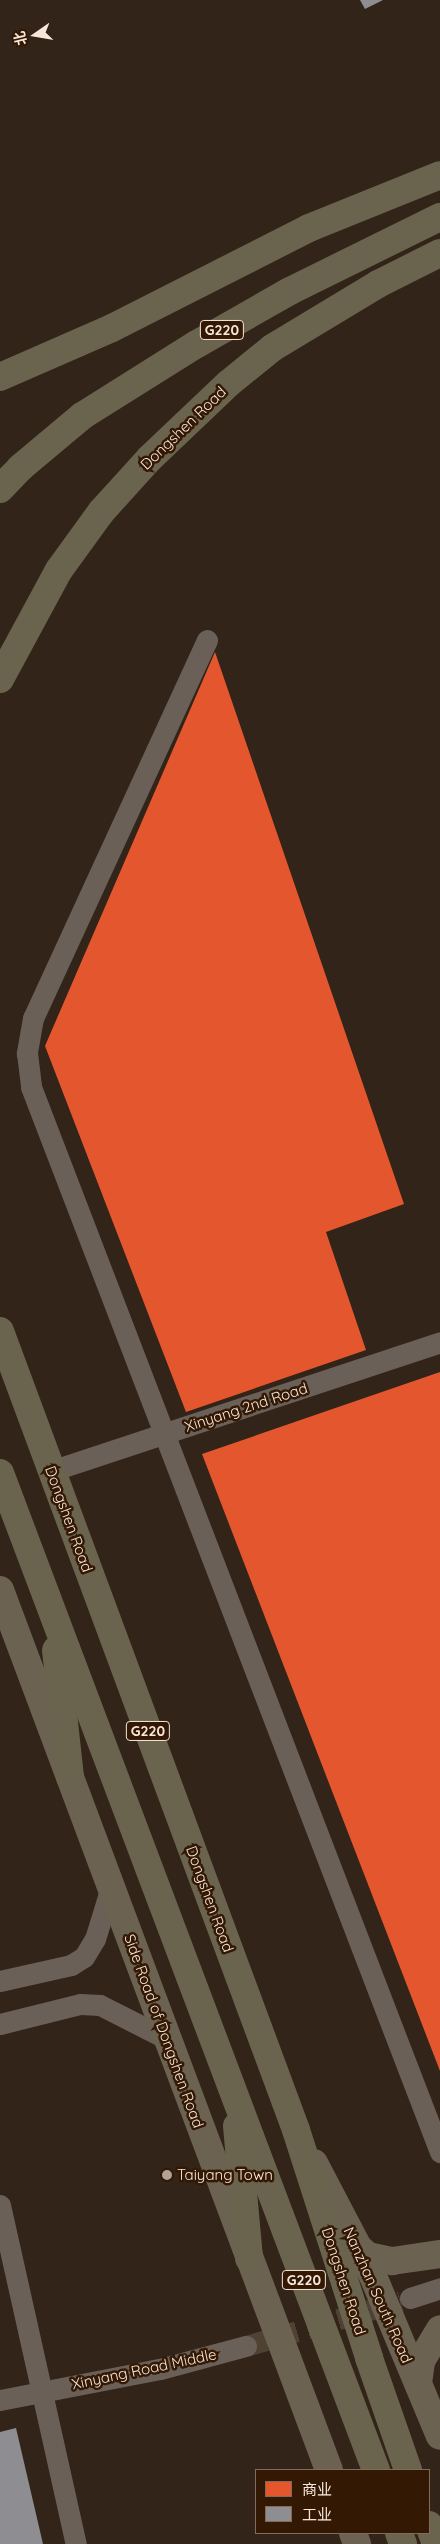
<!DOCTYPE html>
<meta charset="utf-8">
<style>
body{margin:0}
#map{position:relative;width:440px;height:2544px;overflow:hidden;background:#322418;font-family:Quicksand,"Noto Sans SC",sans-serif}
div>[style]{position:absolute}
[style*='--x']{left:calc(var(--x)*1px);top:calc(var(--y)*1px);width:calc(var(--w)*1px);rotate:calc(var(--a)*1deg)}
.shops>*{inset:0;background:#e4572e}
.industry>*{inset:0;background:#8d8d92}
.minor-tunnel>*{height:21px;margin-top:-10.5px;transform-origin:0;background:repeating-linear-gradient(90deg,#504135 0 21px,transparent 0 32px)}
.minor>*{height:21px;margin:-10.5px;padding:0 10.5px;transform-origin:10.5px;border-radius:10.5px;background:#6b6058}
.major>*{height:28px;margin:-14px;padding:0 14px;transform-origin:14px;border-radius:14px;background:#6b6252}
.highway>*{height:28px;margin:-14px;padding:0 14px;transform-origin:14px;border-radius:14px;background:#6a644e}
.dots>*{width:14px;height:14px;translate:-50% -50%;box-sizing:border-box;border:2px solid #331904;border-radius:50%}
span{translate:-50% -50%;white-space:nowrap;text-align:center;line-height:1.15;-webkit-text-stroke:5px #331904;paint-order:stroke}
.shield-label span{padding:1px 4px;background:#331904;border:1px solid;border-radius:4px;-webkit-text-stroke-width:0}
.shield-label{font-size:14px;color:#f8e6da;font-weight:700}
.street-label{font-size:15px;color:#f8e6da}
.poi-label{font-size:15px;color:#f8e6da}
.left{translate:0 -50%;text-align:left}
.legend{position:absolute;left:255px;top:2469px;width:175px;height:65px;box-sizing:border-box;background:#331904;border:1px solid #826b5a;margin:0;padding:6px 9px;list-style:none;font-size:15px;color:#f8e6da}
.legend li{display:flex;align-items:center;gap:10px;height:25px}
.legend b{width:25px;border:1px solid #826b5a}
.north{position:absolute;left:10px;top:10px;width:50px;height:50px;-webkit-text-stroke:4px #331904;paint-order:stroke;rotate:257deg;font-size:14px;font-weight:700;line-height:20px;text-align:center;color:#f8e6da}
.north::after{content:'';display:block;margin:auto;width:18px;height:22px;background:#f8e6da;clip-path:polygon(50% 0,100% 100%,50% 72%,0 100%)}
</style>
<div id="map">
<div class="shops">
<div style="clip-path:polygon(215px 652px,404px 1204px,326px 1232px,366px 1350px,186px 1412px,45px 1046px)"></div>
<div style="clip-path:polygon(440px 1372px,440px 2071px,202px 1454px)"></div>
</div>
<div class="industry">
<div style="clip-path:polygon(360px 0,383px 0,365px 9px)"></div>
<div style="clip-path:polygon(16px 2428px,43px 2544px,0 2544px,0 2432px)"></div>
</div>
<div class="minor-tunnel">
<div style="--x:246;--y:2346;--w:161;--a:-16.2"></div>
</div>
<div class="minor">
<div style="--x:207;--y:640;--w:416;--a:114.7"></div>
<div style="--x:33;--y:1018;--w:36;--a:100"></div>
<div style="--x:27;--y:1053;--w:34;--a:83"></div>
<div style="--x:31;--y:1087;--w:1141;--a:68.99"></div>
<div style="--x:51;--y:1471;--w:410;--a:-18.3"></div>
<div style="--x:0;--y:1981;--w:73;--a:-12.7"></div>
<div style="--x:71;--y:1965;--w:15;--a:-32"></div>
<div style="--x:84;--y:1957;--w:21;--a:-59"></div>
<div style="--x:95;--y:1939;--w:54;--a:-72.9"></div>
<div style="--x:0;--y:2024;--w:82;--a:-14"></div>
<div style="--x:80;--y:2004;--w:20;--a:3"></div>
<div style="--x:100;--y:2005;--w:75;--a:26.9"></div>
<div style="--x:0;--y:2205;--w:347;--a:77.4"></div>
<div style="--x:410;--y:2298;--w:32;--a:-18"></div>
<div style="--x:0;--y:2400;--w:163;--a:-11"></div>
<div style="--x:160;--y:2369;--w:89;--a:-15"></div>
</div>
<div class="major">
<div style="--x:0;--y:1590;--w:939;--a:69.5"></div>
<div style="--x:314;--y:2163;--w:127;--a:62.4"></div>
<div style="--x:373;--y:2276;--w:173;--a:67.3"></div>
<div style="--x:360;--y:2249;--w:11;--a:41"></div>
<div style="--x:368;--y:2256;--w:25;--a:12"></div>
<div style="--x:392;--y:2261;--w:49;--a:-8.3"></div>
<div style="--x:418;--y:2383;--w:22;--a:-82"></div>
<div style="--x:421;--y:2361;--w:37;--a:-59"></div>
<div style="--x:353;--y:2533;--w:12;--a:70"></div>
</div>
<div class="highway">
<div style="--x:0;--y:377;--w:122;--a:-23.6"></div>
<div style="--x:112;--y:328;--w:221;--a:-26.9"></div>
<div style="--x:309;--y:228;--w:141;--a:-22"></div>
<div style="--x:0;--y:489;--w:29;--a:-46"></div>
<div style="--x:20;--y:468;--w:81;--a:-40"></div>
<div style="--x:82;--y:416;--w:136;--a:-32.1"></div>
<div style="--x:197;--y:344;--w:107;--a:-29.7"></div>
<div style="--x:290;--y:291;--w:167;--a:-26.3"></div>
<div style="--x:0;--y:679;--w:124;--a:-61.6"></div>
<div style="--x:59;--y:570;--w:72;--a:-54.1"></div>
<div style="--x:101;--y:512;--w:73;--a:-47.8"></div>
<div style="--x:150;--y:458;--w:109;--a:-43.5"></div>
<div style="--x:229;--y:383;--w:55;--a:-39.1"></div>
<div style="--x:272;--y:348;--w:124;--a:-31.1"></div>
<div style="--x:378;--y:284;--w:69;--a:-26.6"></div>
<div style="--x:0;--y:1331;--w:852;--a:69.67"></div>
<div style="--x:296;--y:2130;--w:239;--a:72.2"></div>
<div style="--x:369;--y:2358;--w:119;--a:70.8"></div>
<div style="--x:0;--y:1473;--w:1066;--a:69.34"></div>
<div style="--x:56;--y:1650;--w:128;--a:83.7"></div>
<div style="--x:237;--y:2126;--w:133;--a:84.8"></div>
<div style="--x:429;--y:2525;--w:20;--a:70"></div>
<div style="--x:399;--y:2533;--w:12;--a:70"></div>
</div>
<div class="dots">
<div style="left:167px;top:2175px;background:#b3a296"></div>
</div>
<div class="shield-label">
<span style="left:222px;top:330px">G220</span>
<span style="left:148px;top:1731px">G220</span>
<span style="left:304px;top:2280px">G220</span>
</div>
<div class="street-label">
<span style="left:183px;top:428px;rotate:-44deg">Dongshen Road</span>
<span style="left:246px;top:1407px;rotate:-18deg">Xinyang 2nd Road</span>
<span style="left:69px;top:1519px;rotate:70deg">Dongshen Road</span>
<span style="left:210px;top:1899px;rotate:70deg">Dongshen Road</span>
<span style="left:164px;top:2031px;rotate:70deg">Side Road of Dongshen Road</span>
<span style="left:344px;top:2281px;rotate:72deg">Dongshen Road</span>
<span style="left:378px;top:2295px;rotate:66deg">Nanzhan South Road</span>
<span style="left:144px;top:2369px;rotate:-12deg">Xinyang Road Middle</span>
</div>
<div class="poi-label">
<span class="left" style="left:177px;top:2175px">Taiyang Town</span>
</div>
<ul class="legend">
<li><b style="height:14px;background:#e4572e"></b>商业</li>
<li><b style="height:14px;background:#8d8d92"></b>工业</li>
</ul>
<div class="north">北</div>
</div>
